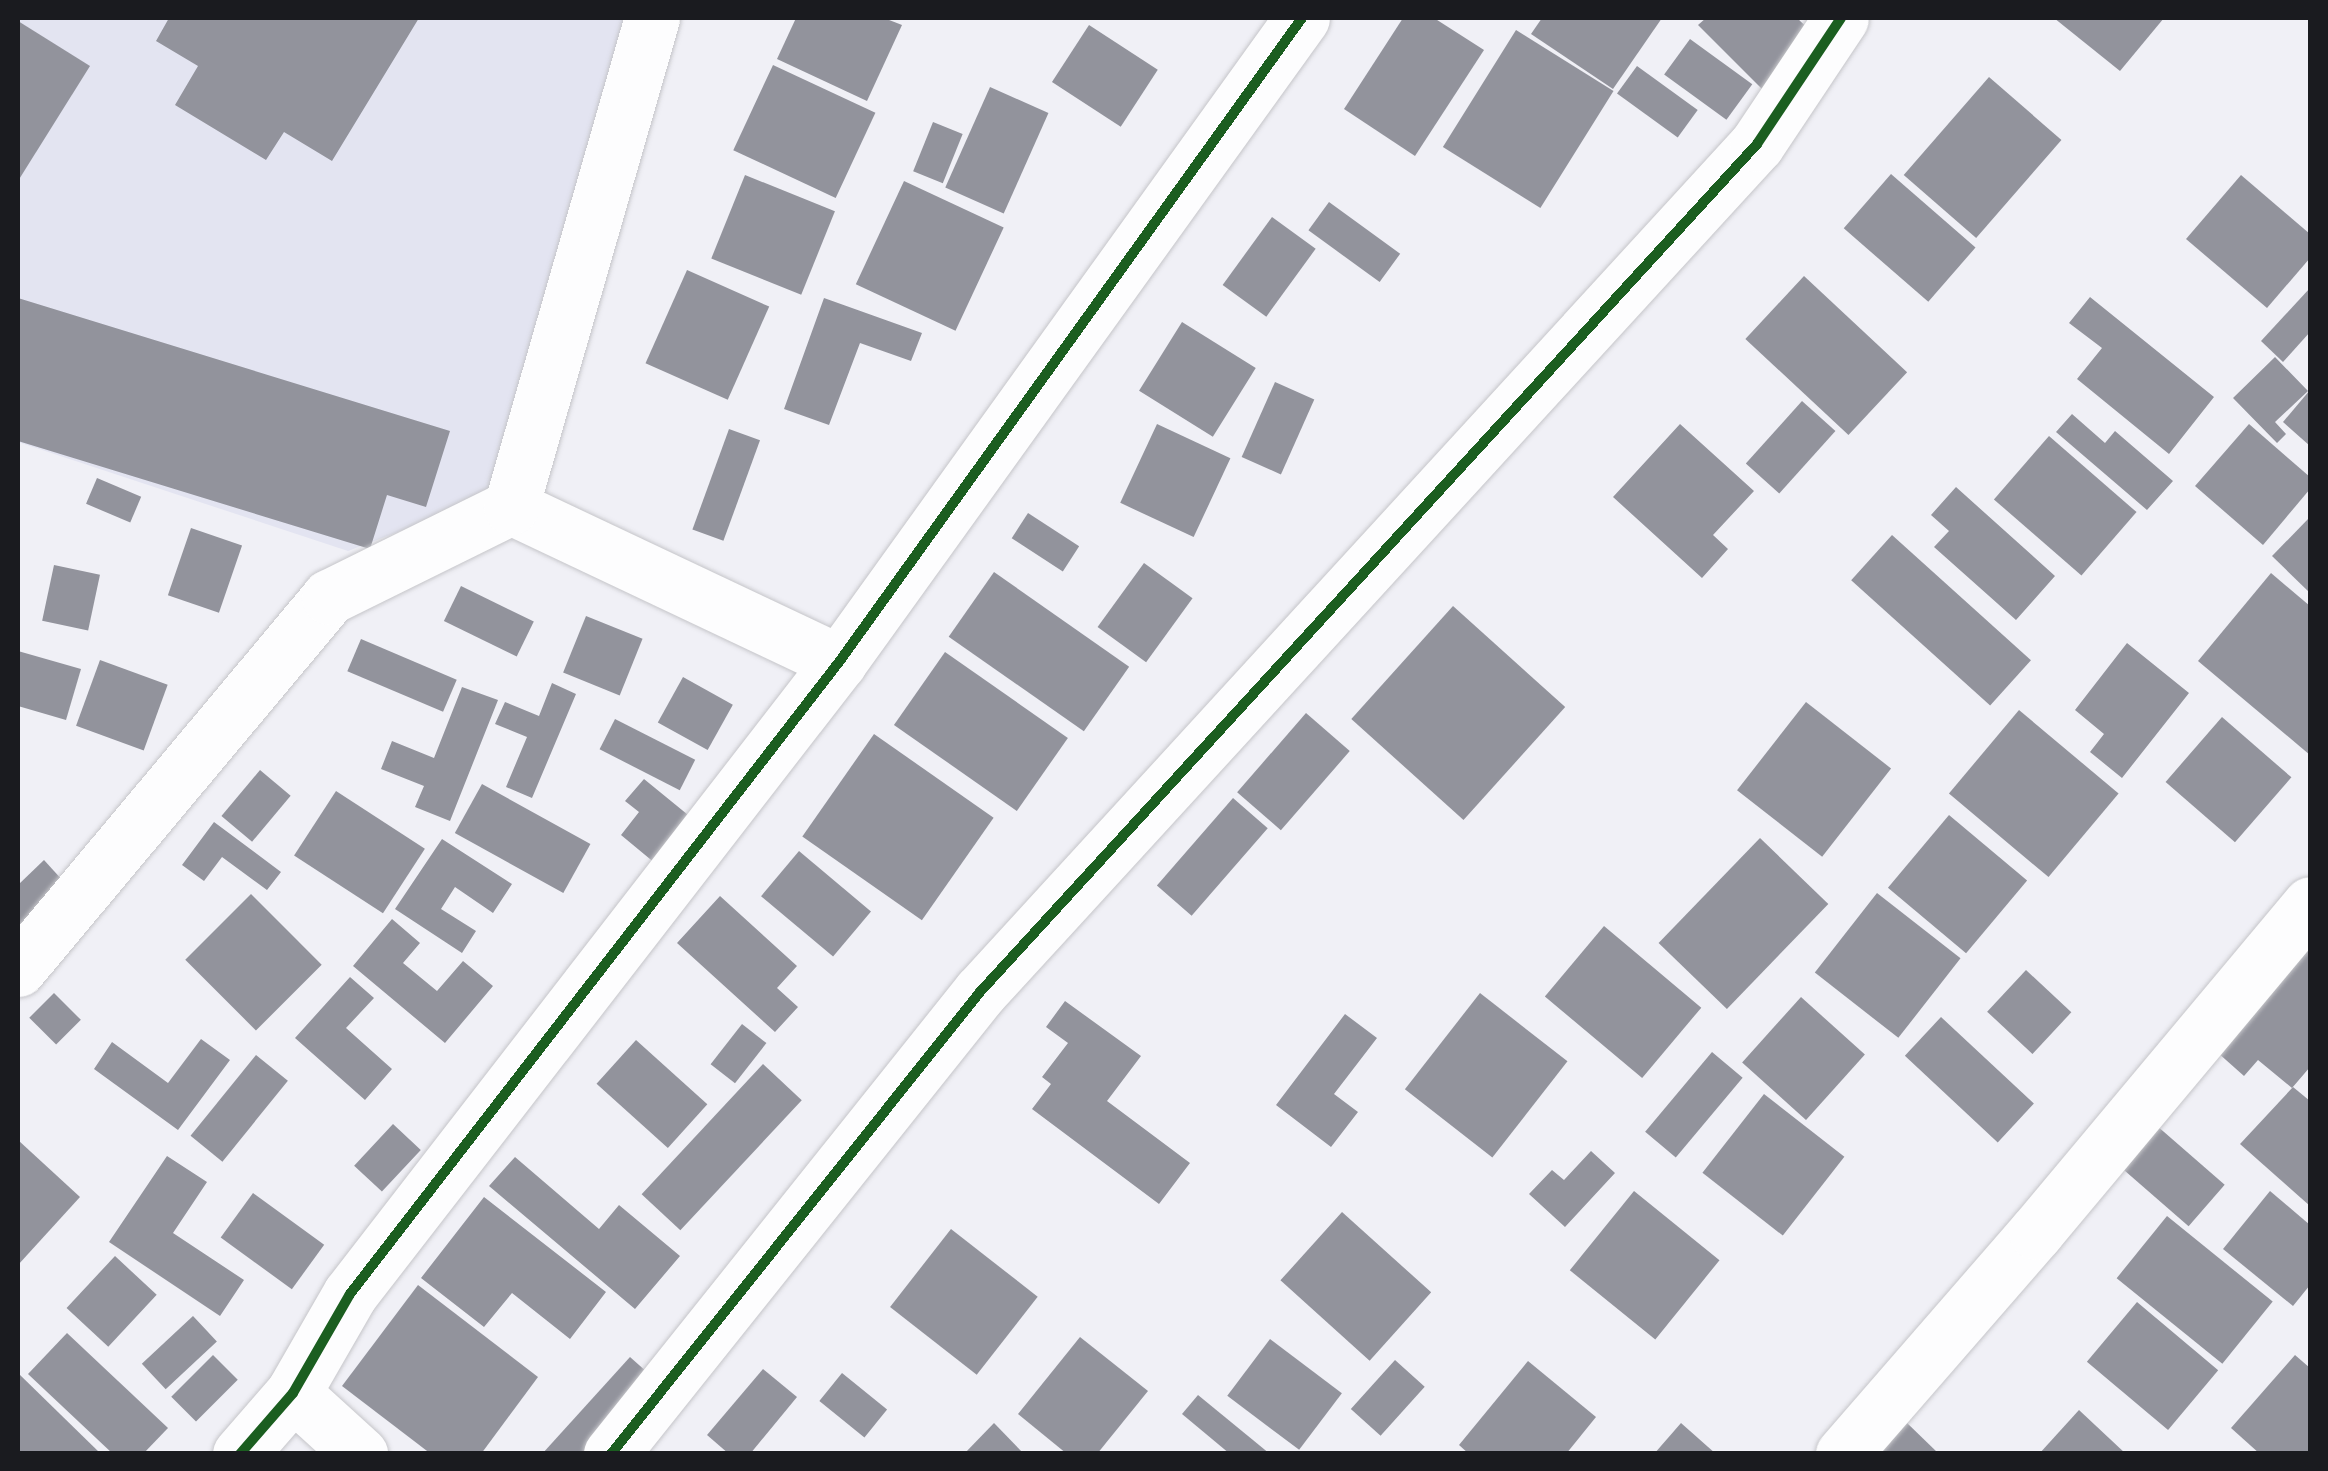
<!DOCTYPE html>
<style>
body{margin:0}
#map{position:relative;width:2328px;height:1471px;overflow:hidden;background:#f0f0f6;font-family:Figtree,sans-serif}
div>[style]{position:absolute}
[style*='--x']{left:calc(var(--x)*1px);top:calc(var(--y)*1px);width:calc(var(--w)*1px);rotate:calc(var(--a)*1deg)}
.built>*{inset:0;background:#e3e4f1}
.building>*{inset:0;background:#92939c;transform-origin:0 0}
.roads{filter:drop-shadow(0 0 2px #c5c5c9) drop-shadow(0 0 2px #c5c5c9)}
.minor>*{height:55px;margin:-27.5px;padding:0 27.5px;transform-origin:27.5px;border-radius:27.5px;background:#fdfdfe}
.cycleway>*{height:10px;margin:-5px;padding:0 5px;transform-origin:5px;border-radius:5px;background:#1b5e20}
span{translate:-50% -50%;white-space:nowrap;text-align:center;line-height:1.15;-webkit-text-stroke:10px #fcfcfe;paint-order:stroke}
.frame{position:absolute;inset:0;border:20px solid #1a1b1f;pointer-events:none}
</style>
<div id="map">
<div class="built">
<div style="clip-path:polygon(18px 18px,634px 18px,513px 488px,348px 551px,18px 442px)"></div>
</div>
<div class="building">
<div style="clip-path:polygon(169px 18px,419px 18px,332px 161px,284px 132px,266px 160px,175px 105px,198px 66px,156px 41px)"></div>
<div style="clip-path:polygon(796px 18px,884px 18px,902px 25px,867px 101px,777px 59px)"></div>
<div style="clip-path:polygon(1403px 18px,1434px 18px,1484px 50px,1415px 156px,1344px 109px)"></div>
<div style="clip-path:polygon(1542px 18px,1662px 18px,1613px 89px,1531px 34px)"></div>
<div style="clip-path:polygon(1706px 18px,1797px 18px,1818px 38px,1765px 92px,1698px 25px)"></div>
<div style="clip-path:polygon(2054px 18px,2164px 18px,2120px 71px)"></div>
<div style="clip-path:polygon(18px 21px,90px 66px,18px 181px)"></div>
<div style="left:1089px;top:25px;width:82px;height:68px;rotate:33deg"></div>
<div style="left:1516px;top:30px;width:115px;height:138px;rotate:32deg"></div>
<div style="left:1690px;top:39px;width:77px;height:44px;rotate:36deg"></div>
<div style="left:773px;top:65px;width:113px;height:94px;rotate:25deg"></div>
<div style="left:1637px;top:66px;width:75px;height:34px;rotate:36deg"></div>
<div style="left:1989px;top:77px;width:96px;height:130px;rotate:41deg"></div>
<div style="left:990px;top:87px;width:64px;height:110px;rotate:24deg"></div>
<div style="left:933px;top:122px;width:32px;height:53px;rotate:22deg"></div>
<div style="left:1891px;top:174px;width:112px;height:72px;rotate:41deg"></div>
<div style="left:745px;top:175px;width:97px;height:90px;rotate:22deg"></div>
<div style="clip-path:polygon(2241px 175px,2310px 234px,2310px 258px,2267px 308px,2186px 239px)"></div>
<div style="left:904px;top:181px;width:110px;height:114px;rotate:25deg"></div>
<div style="left:1329px;top:202px;width:88px;height:35px;rotate:36deg"></div>
<div style="left:1272px;top:217px;width:54px;height:84px;rotate:36deg"></div>
<div style="left:687px;top:270px;width:90px;height:102px;rotate:24deg"></div>
<div style="left:1804px;top:276px;width:141px;height:86px;rotate:43deg"></div>
<div style="clip-path:polygon(2310px 288px,2310px 332px,2283px 362px,2261px 341px)"></div>
<div style="clip-path:polygon(2090px 297px,2214px 397px,2169px 454px,2077px 379px,2102px 348px,2069px 323px)"></div>
<div style="clip-path:polygon(18px 298px,450px 431px,426px 507px,387px 495px,370px 549px,18px 441px)"></div>
<div style="clip-path:polygon(824px 298px,922px 333px,911px 361px,860px 343px,829px 425px,784px 409px)"></div>
<div style="left:1182px;top:322px;width:87px;height:81px;rotate:32deg"></div>
<div style="clip-path:polygon(2275px 357px,2308px 391px,2275px 422px,2286px 434px,2277px 443px,2233px 398px)"></div>
<div style="left:1275px;top:382px;width:43px;height:82px;rotate:24deg"></div>
<div style="clip-path:polygon(2310px 390px,2310px 446px,2283px 422px)"></div>
<div style="left:1802px;top:401px;width:45px;height:84px;rotate:42deg"></div>
<div style="clip-path:polygon(2072px 414px,2105px 443px,2115px 431px,2173px 481px,2147px 510px,2056px 432px)"></div>
<div style="left:1157px;top:424px;width:81px;height:87px;rotate:25deg"></div>
<div style="clip-path:polygon(1680px 424px,1754px 491px,1713px 535px,1728px 549px,1702px 578px,1613px 497px)"></div>
<div style="clip-path:polygon(2249px 424px,2310px 477px,2310px 489px,2263px 545px,2195px 486px)"></div>
<div style="left:729px;top:429px;width:33px;height:107px;rotate:20deg"></div>
<div style="left:2049px;top:436px;width:116px;height:84px;rotate:41deg"></div>
<div style="left:97px;top:478px;width:48px;height:28px;rotate:23deg"></div>
<div style="clip-path:polygon(1956px 487px,2055px 576px,2016px 620px,1934px 547px,1949px 531px,1931px 515px)"></div>
<div style="left:1028px;top:513px;width:61px;height:30px;rotate:33deg"></div>
<div style="clip-path:polygon(2310px 517px,2310px 593px,2272px 556px)"></div>
<div style="left:191px;top:528px;width:54px;height:71px;rotate:19deg"></div>
<div style="left:1892px;top:535px;width:187px;height:61px;rotate:42deg"></div>
<div style="left:1144px;top:563px;width:60px;height:79px;rotate:36deg"></div>
<div style="left:54px;top:565px;width:47px;height:57px;rotate:12deg"></div>
<div style="left:994px;top:572px;width:165px;height:79px;rotate:35deg"></div>
<div style="clip-path:polygon(2271px 573px,2310px 606px,2310px 755px,2198px 661px)"></div>
<div style="left:461px;top:586px;width:81px;height:39px;rotate:26deg"></div>
<div style="left:1453px;top:606px;width:151px;height:152px;rotate:42deg"></div>
<div style="left:586px;top:616px;width:61px;height:61px;rotate:22deg"></div>
<div style="left:361px;top:639px;width:104px;height:35px;rotate:23deg"></div>
<div style="clip-path:polygon(2127px 643px,2189px 693px,2122px 778px,2090px 752px,2104px 734px,2075px 710px)"></div>
<div style="clip-path:polygon(18px 651px,81px 669px,66px 720px,18px 706px)"></div>
<div style="left:945px;top:652px;width:150px;height:89px;rotate:35deg"></div>
<div style="left:100px;top:660px;width:72px;height:70px;rotate:20deg"></div>
<div style="left:683px;top:677px;width:57px;height:52px;rotate:29deg"></div>
<div style="clip-path:polygon(552px 683px,576px 694px,532px 798px,506px 787px,527px 737px,495px 724px,505px 702px,539px 716px)"></div>
<div style="clip-path:polygon(462px 687px,498px 700px,450px 821px,415px 807px,424px 786px,381px 769px,392px 741px,434px 758px)"></div>
<div style="left:1806px;top:702px;width:108px;height:112px;rotate:38deg"></div>
<div style="left:2019px;top:710px;width:130px;height:109px;rotate:40deg"></div>
<div style="left:1306px;top:713px;width:58px;height:105px;rotate:41deg"></div>
<div style="left:2222px;top:717px;width:92px;height:86px;rotate:41deg"></div>
<div style="left:615px;top:719px;width:90px;height:34px;rotate:27deg"></div>
<div style="left:874px;top:734px;width:146px;height:125px;rotate:35deg"></div>
<div style="left:260px;top:770px;width:40px;height:60px;rotate:40deg"></div>
<div style="clip-path:polygon(644px 779px,693px 819px,656px 864px,621px 835px,639px 812px,625px 801px)"></div>
<div style="left:482px;top:784px;width:124px;height:56px;rotate:29deg"></div>
<div style="left:336px;top:791px;width:106px;height:77px;rotate:33deg"></div>
<div style="left:1233px;top:798px;width:46px;height:116px;rotate:41deg"></div>
<div style="left:1949px;top:815px;width:102px;height:95px;rotate:40deg"></div>
<div style="clip-path:polygon(214px 822px,281px 872px,267px 890px,222px 857px,204px 881px,182px 865px)"></div>
<div style="left:1760px;top:838px;width:95px;height:146px;rotate:44deg"></div>
<div style="clip-path:polygon(442px 839px,512px 884px,493px 913px,455px 887px,441px 909px,476px 931px,462px 953px,395px 909px)"></div>
<div style="left:799px;top:851px;width:94px;height:59px;rotate:40deg"></div>
<div style="clip-path:polygon(44px 860px,64px 882px,18px 926px,18px 885px)"></div>
<div style="left:1877px;top:893px;width:106px;height:101px;rotate:38deg"></div>
<div style="left:251px;top:894px;width:100px;height:93px;rotate:45deg"></div>
<div style="clip-path:polygon(720px 896px,797px 966px,777px 988px,798px 1007px,775px 1032px,677px 943px)"></div>
<div style="clip-path:polygon(392px 919px,420px 943px,403px 963px,437px 991px,463px 961px,493px 986px,445px 1043px,353px 966px)"></div>
<div style="left:1604px;top:926px;width:127px;height:92px;rotate:40deg"></div>
<div style="clip-path:polygon(2310px 943px,2310px 1067px,2292px 1088px,2258px 1060px,2244px 1076px,2208px 1044px)"></div>
<div style="left:2026px;top:970px;width:62px;height:57px;rotate:43deg"></div>
<div style="clip-path:polygon(350px 977px,374px 998px,346px 1028px,392px 1069px,365px 1100px,295px 1038px)"></div>
<div style="left:54px;top:993px;width:38px;height:35px;rotate:45deg"></div>
<div style="left:1480px;top:993px;width:111px;height:122px;rotate:38deg"></div>
<div style="left:1801px;top:997px;width:86px;height:88px;rotate:42deg"></div>
<div style="clip-path:polygon(1065px 1001px,1141px 1056px,1107px 1101px,1190px 1163px,1159px 1204px,1032px 1109px,1051px 1084px,1042px 1077px,1068px 1043px,1046px 1027px)"></div>
<div style="clip-path:polygon(1345px 1014px,1377px 1038px,1334px 1094px,1358px 1112px,1331px 1147px,1276px 1105px)"></div>
<div style="left:1941px;top:1017px;width:127px;height:53px;rotate:43deg"></div>
<div style="left:742px;top:1024px;width:31px;height:51px;rotate:38deg"></div>
<div style="clip-path:polygon(201px 1039px,230px 1060px,178px 1130px,94px 1069px,112px 1042px,168px 1083px)"></div>
<div style="left:636px;top:1040px;width:96px;height:59px;rotate:42deg"></div>
<div style="left:1712px;top:1052px;width:40px;height:104px;rotate:40deg"></div>
<div style="left:256px;top:1055px;width:41px;height:104px;rotate:39deg"></div>
<div style="left:763px;top:1064px;width:53px;height:178px;rotate:43deg"></div>
<div style="clip-path:polygon(2293px 1087px,2310px 1101px,2310px 1206px,2240px 1144px)"></div>
<div style="left:1764px;top:1094px;width:102px;height:100px;rotate:38deg"></div>
<div style="left:393px;top:1124px;width:38px;height:57px;rotate:43deg"></div>
<div style="left:2156px;top:1125px;width:91px;height:55px;rotate:41deg"></div>
<div style="clip-path:polygon(18px 1140px,80px 1197px,18px 1265px)"></div>
<div style="clip-path:polygon(1591px 1151px,1615px 1173px,1565px 1227px,1529px 1194px,1552px 1170px,1564px 1180px)"></div>
<div style="clip-path:polygon(167px 1156px,207px 1182px,173px 1233px,244px 1280px,220px 1316px,109px 1242px)"></div>
<div style="clip-path:polygon(515px 1157px,599px 1229px,619px 1205px,680px 1256px,635px 1309px,489px 1186px)"></div>
<div style="left:1634px;top:1191px;width:110px;height:102px;rotate:39deg"></div>
<div style="clip-path:polygon(2270px 1191px,2310px 1225px,2310px 1285px,2293px 1306px,2223px 1249px)"></div>
<div style="left:253px;top:1193px;width:88px;height:55px;rotate:36deg"></div>
<div style="clip-path:polygon(484px 1197px,606px 1292px,570px 1339px,512px 1293px,484px 1327px,421px 1278px)"></div>
<div style="left:1342px;top:1212px;width:120px;height:92px;rotate:42deg"></div>
<div style="left:2167px;top:1216px;width:136px;height:80px;rotate:39deg"></div>
<div style="left:951px;top:1229px;width:110px;height:99px;rotate:38deg"></div>
<div style="left:115px;top:1256px;width:57px;height:71px;rotate:43deg"></div>
<div style="clip-path:polygon(418px 1285px,538px 1377px,481px 1454px,431px 1454px,342px 1386px)"></div>
<div style="left:2137px;top:1302px;width:106px;height:78px;rotate:40deg"></div>
<div style="left:193px;top:1316px;width:35px;height:70px;rotate:47deg"></div>
<div style="clip-path:polygon(67px 1333px,168px 1428px,143px 1454px,113px 1454px,28px 1374px)"></div>
<div style="clip-path:polygon(1080px 1337px,1148px 1391px,1097px 1454px,1067px 1454px,1018px 1414px)"></div>
<div style="left:1270px;top:1339px;width:90px;height:71px;rotate:37deg"></div>
<div style="left:213px;top:1355px;width:35px;height:59px;rotate:45deg"></div>
<div style="clip-path:polygon(2295px 1355px,2310px 1368px,2310px 1454px,2260px 1454px,2231px 1428px)"></div>
<div style="clip-path:polygon(630px 1357px,657px 1381px,591px 1454px,542px 1454px)"></div>
<div style="left:1395px;top:1360px;width:40px;height:66px;rotate:42deg"></div>
<div style="clip-path:polygon(1528px 1361px,1596px 1417px,1566px 1454px,1469px 1454px,1459px 1445px)"></div>
<div style="clip-path:polygon(763px 1369px,797px 1397px,750px 1454px,729px 1454px,707px 1435px)"></div>
<div style="clip-path:polygon(18px 1373px,101px 1454px,18px 1454px)"></div>
<div style="left:842px;top:1373px;width:58px;height:36px;rotate:39deg"></div>
<div style="clip-path:polygon(1198px 1395px,1270px 1454px,1230px 1454px,1182px 1414px)"></div>
<div style="clip-path:polygon(2079px 1410px,2126px 1454px,2039px 1454px)"></div>
<div style="clip-path:polygon(1905px 1421px,1939px 1454px,1876px 1454px)"></div>
<div style="clip-path:polygon(994px 1423px,1024px 1454px,964px 1454px)"></div>
<div style="clip-path:polygon(1681px 1423px,1716px 1454px,1654px 1454px)"></div>
</div>
<div class="roads">
<div class="minor">
<div style="--x:511;--y:507;--w:363;--a:25.3"></div>
<div style="--x:18;--y:969;--w:485;--a:-50.1"></div>
<div style="--x:329;--y:597;--w:203;--a:-26.3"></div>
<div style="--x:511;--y:507;--w:509;--a:-73.92"></div>
<div style="--x:293;--y:1393;--w:91;--a:42.3"></div>
<div style="--x:240;--y:1454;--w:81;--a:-49"></div>
<div style="--x:293;--y:1393;--w:114;--a:-60.1"></div>
<div style="--x:350;--y:1294;--w:799;--a:-52.27"></div>
<div style="--x:839;--y:662;--w:793;--a:-54.29"></div>
<div style="--x:611;--y:1454;--w:591;--a:-51.39"></div>
<div style="--x:980;--y:992;--w:1150;--a:-47.5"></div>
<div style="--x:1757;--y:144;--w:151;--a:-56.3"></div>
<div style="--x:1843;--y:1454;--w:294;--a:-49"></div>
<div style="--x:2036;--y:1232;--w:427;--a:-50.1"></div>
</div>
</div>
<div class="cycleway">
<div style="--x:240;--y:1454;--w:81;--a:-49"></div>
<div style="--x:293;--y:1393;--w:114;--a:-60.1"></div>
<div style="--x:350;--y:1294;--w:799;--a:-52.27"></div>
<div style="--x:839;--y:662;--w:793;--a:-54.29"></div>
<div style="--x:611;--y:1454;--w:591;--a:-51.39"></div>
<div style="--x:980;--y:992;--w:1150;--a:-47.5"></div>
<div style="--x:1757;--y:144;--w:151;--a:-56.3"></div>
</div>
<div class="frame"></div>
</div>
